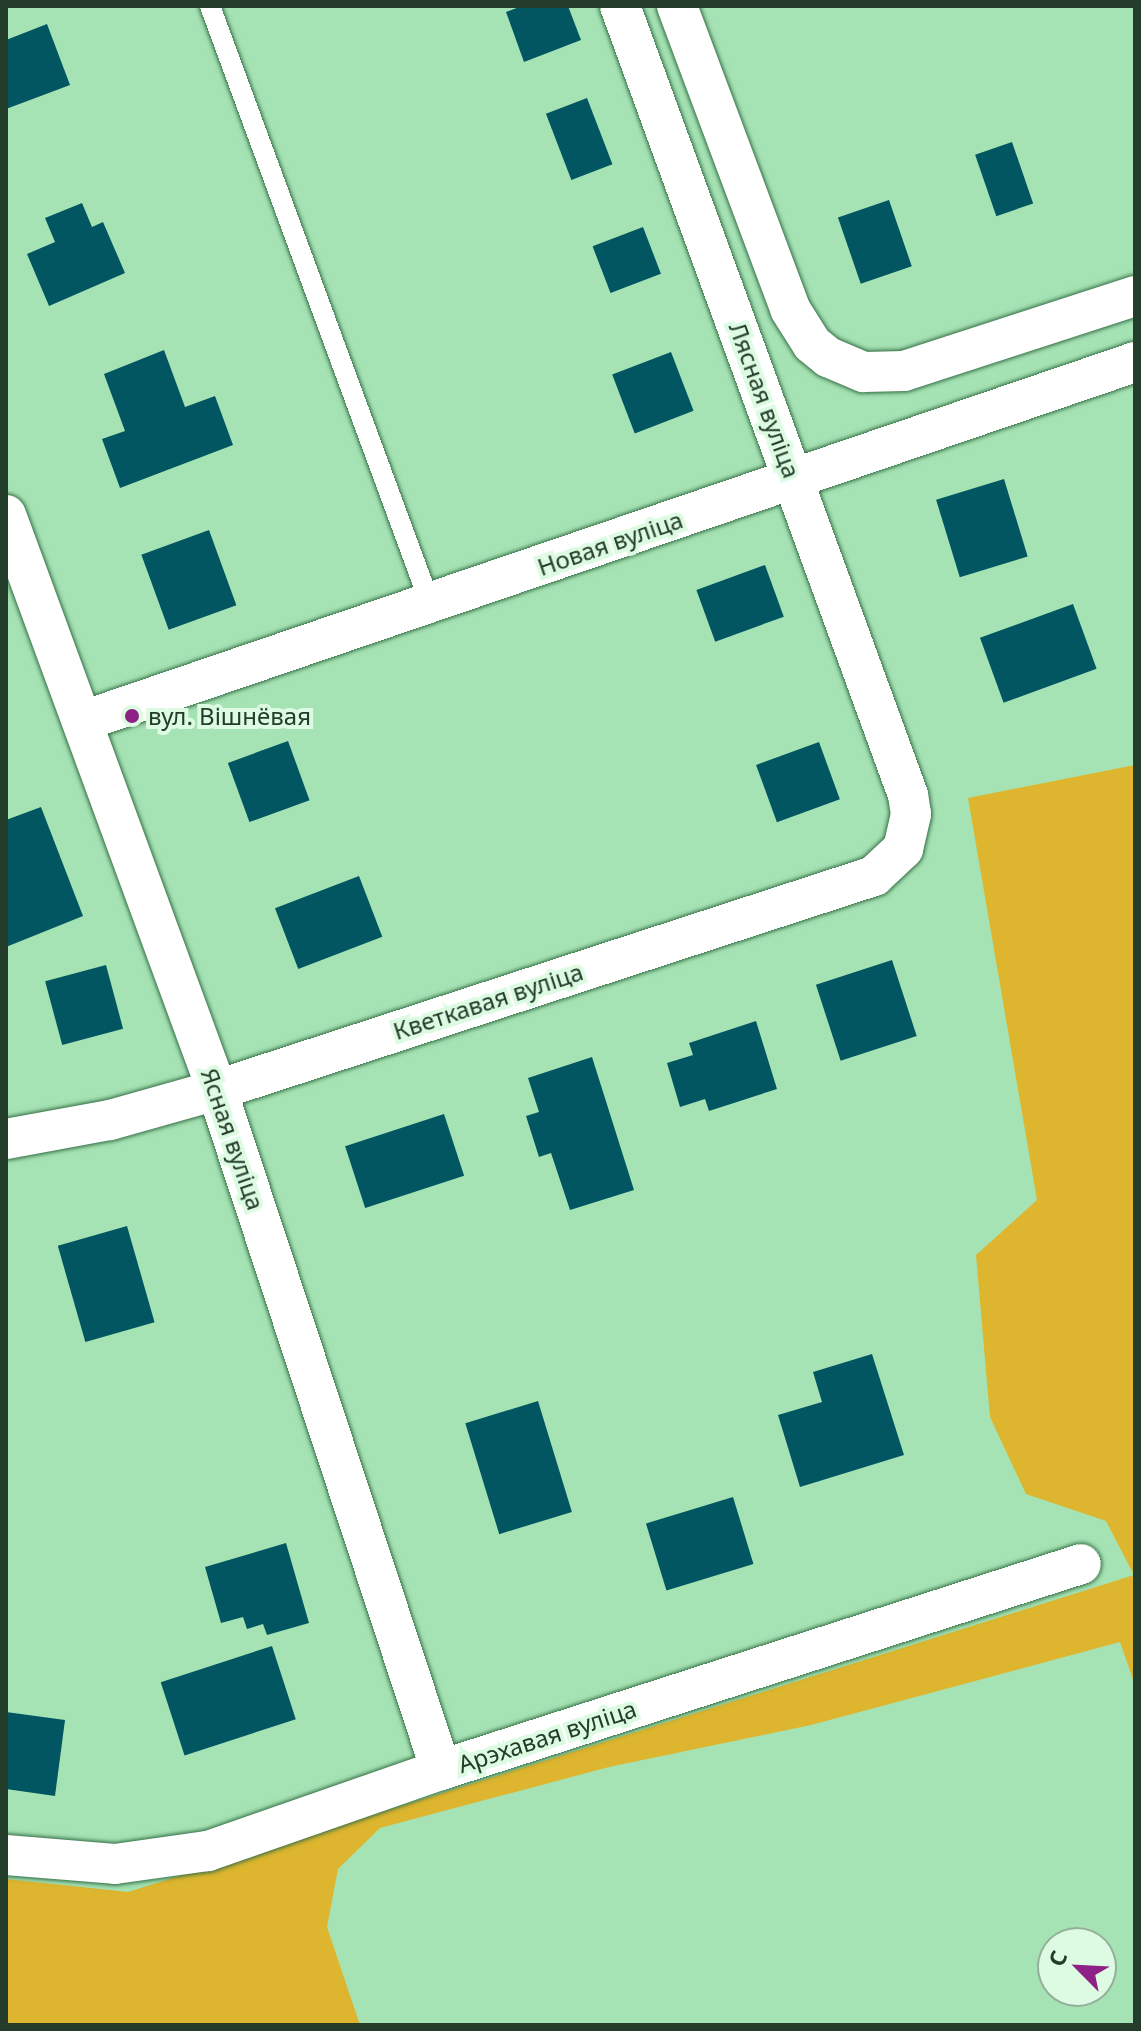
<!DOCTYPE html>
<meta charset="utf-8">
<style>
body{margin:0}
#map{position:relative;width:1141px;height:2031px;overflow:hidden;background:#a6e3b4;font-family:"Noto Sans",sans-serif}
div>[style]{position:absolute}
[style*='--x']{left:calc(var(--x)*1px);top:calc(var(--y)*1px);width:calc(var(--w)*1px);rotate:calc(var(--a)*1deg)}
.green>*{inset:0;background:#ddb52e}
.building>*{inset:0;background:#015662;transform-origin:0 0}
.roads{filter:drop-shadow(0 0 2px #367047) drop-shadow(0 0 2px #367047)}
.service>*{height:20px;margin:-10px;padding:0 10px;transform-origin:10px;border-radius:10px;background:#fff}
.minor>*{height:40px;margin:-20px;padding:0 20px;transform-origin:20px;border-radius:20px;background:#fff}
.dots>*{width:22px;height:22px;translate:-50% -50%;box-sizing:border-box;border:4px solid #ddfbe3;border-radius:50%}
span{translate:-50% -50%;white-space:nowrap;text-align:center;line-height:1.15;-webkit-text-stroke:8px #ddfbe3;paint-order:stroke}
.street-label{font-size:24px;color:#243c2a}
.poi-label{font-size:24px;color:#243c2a}
.left{translate:0 -50%;text-align:left}
.frame{position:absolute;inset:0;border:8px solid #243c2a;pointer-events:none}
.north{position:absolute;left:1037px;top:1927px;width:80px;height:80px;box-sizing:border-box;background:#ddfbe3;border:2px solid #93af99;border-radius:50%;rotate:294deg;font-size:22px;font-weight:700;line-height:32px;text-align:center;color:#243c2a}
.north::after{content:'';display:block;margin:auto;width:28px;height:36px;background:#8d2185;clip-path:polygon(50% 0,100% 100%,50% 72%,0 100%)}
</style>
<div id="map">
<div class="green">
<div style="clip-path:polygon(1135px 765px,1135px 1685px,1120px 1642px,811px 1725px,609px 1767px,380px 1828px,338px 1869px,327px 1927px,360px 2025px,6px 2025px,6px 1879px,128px 1892px,1134px 1575px,1106px 1521px,1026px 1494px,990px 1417px,976px 1255px,1037px 1200px,968px 798px)"></div>
</div>
<div class="building">
<div style="clip-path:polygon(522px 6px,568px 6px,581px 40px,524px 62px,506px 12px)"></div>
<div style="clip-path:polygon(47px 24px,70px 85px,6px 109px,6px 40px)"></div>
<div style="left:587px;top:98px;width:71px;height:44px;rotate:69deg"></div>
<div style="left:1012px;top:142px;width:65px;height:39px;rotate:71deg"></div>
<div style="left:889px;top:200px;width:70px;height:54px;rotate:71deg"></div>
<div style="clip-path:polygon(82px 203px,92px 227px,103px 222px,125px 273px,49px 306px,27px 254px,55px 242px,45px 218px)"></div>
<div style="left:643px;top:227px;width:50px;height:54px;rotate:69deg"></div>
<div style="clip-path:polygon(164px 350px,185px 407px,215px 396px,233px 445px,120px 488px,102px 439px,125px 431px,104px 374px)"></div>
<div style="left:671px;top:352px;width:63px;height:63px;rotate:69deg"></div>
<div style="left:1004px;top:479px;width:81px;height:71px;rotate:73deg"></div>
<div style="left:209px;top:530px;width:80px;height:72px;rotate:70deg"></div>
<div style="left:765px;top:565px;width:55px;height:73px;rotate:70deg"></div>
<div style="left:1073px;top:604px;width:69px;height:99px;rotate:70deg"></div>
<div style="left:288px;top:741px;width:63px;height:64px;rotate:70deg"></div>
<div style="left:819px;top:742px;width:61px;height:67px;rotate:70deg"></div>
<div style="clip-path:polygon(41px 807px,83px 916px,6px 947px,6px 820px)"></div>
<div style="left:359px;top:876px;width:65px;height:90px;rotate:69deg"></div>
<div style="left:892px;top:960px;width:80px;height:80px;rotate:72deg"></div>
<div style="left:106px;top:965px;width:66px;height:63px;rotate:75deg"></div>
<div style="clip-path:polygon(756px 1021px,777px 1089px,709px 1111px,705px 1099px,680px 1107px,667px 1063px,693px 1055px,689px 1043px)"></div>
<div style="clip-path:polygon(592px 1057px,634px 1190px,570px 1210px,551px 1153px,539px 1157px,526px 1116px,539px 1112px,528px 1078px)"></div>
<div style="left:444px;top:1114px;width:65px;height:104px;rotate:72deg"></div>
<div style="left:127px;top:1226px;width:100px;height:72px;rotate:74deg"></div>
<div style="clip-path:polygon(872px 1354px,904px 1455px,800px 1487px,778px 1415px,822px 1402px,813px 1372px)"></div>
<div style="left:538px;top:1401px;width:116px;height:76px;rotate:73deg"></div>
<div style="left:733px;top:1497px;width:70px;height:91px;rotate:73deg"></div>
<div style="clip-path:polygon(286px 1543px,309px 1623px,267px 1635px,263px 1624px,247px 1629px,243px 1617px,221px 1623px,205px 1567px)"></div>
<div style="left:272px;top:1646px;width:77px;height:117px;rotate:72deg"></div>
<div style="clip-path:polygon(6px 1712px,65px 1720px,55px 1796px,6px 1789px)"></div>
</div>
<div class="roads">
<div class="service">
<div style="--x:210;--y:6;--w:639;--a:69.78"></div>
</div>
<div class="minor">
<div style="--x:677;--y:6;--w:323;--a:69.5"></div>
<div style="--x:790;--y:309;--w:41;--a:57.8"></div>
<div style="--x:812;--y:344;--w:21;--a:39"></div>
<div style="--x:828;--y:357;--w:39;--a:23"></div>
<div style="--x:864;--y:372;--w:40;--a:-1.4"></div>
<div style="--x:904;--y:371;--w:243;--a:-18"></div>
<div style="--x:6;--y:515;--w:612;--a:69.85"></div>
<div style="--x:217;--y:1090;--w:716;--a:71.77"></div>
<div style="--x:83;--y:721;--w:1112;--a:-18.84"></div>
<div style="--x:6;--y:1139;--w:106;--a:-10.4"></div>
<div style="--x:110;--y:1120;--w:111;--a:-15.7"></div>
<div style="--x:217;--y:1090;--w:691;--a:-18.04"></div>
<div style="--x:874;--y:876;--w:40;--a:-43"></div>
<div style="--x:903;--y:849;--w:36;--a:-77"></div>
<div style="--x:911;--y:814;--w:19;--a:-99"></div>
<div style="--x:908;--y:795;--w:840;--a:-110.05"></div>
<div style="--x:6;--y:1855;--w:109;--a:4.7"></div>
<div style="--x:115;--y:1864;--w:94;--a:-8"></div>
<div style="--x:208;--y:1851;--w:247;--a:-19.2"></div>
<div style="--x:441;--y:1770;--w:672;--a:-17.84"></div>
</div>
</div>
<div class="dots">
<div style="left:132px;top:716px;background:#8d2185"></div>
</div>
<div class="street-label">
<span style="left:765px;top:400px;rotate:70deg">Лясная вуліца</span>
<span style="left:610px;top:543px;rotate:-19deg">Новая вуліца</span>
<span style="left:488px;top:1001px;rotate:-18deg">Кветкавая вуліца</span>
<span style="left:233px;top:1139px;rotate:71deg">Ясная вуліца</span>
<span style="left:547px;top:1736px;rotate:-18deg">Арэхавая вуліца</span>
</div>
<div class="poi-label">
<span class="left" style="left:148px;top:716px">вул. Вішнёвая</span>
</div>
<div class="frame"></div>
<div class="north">С</div>
</div>
